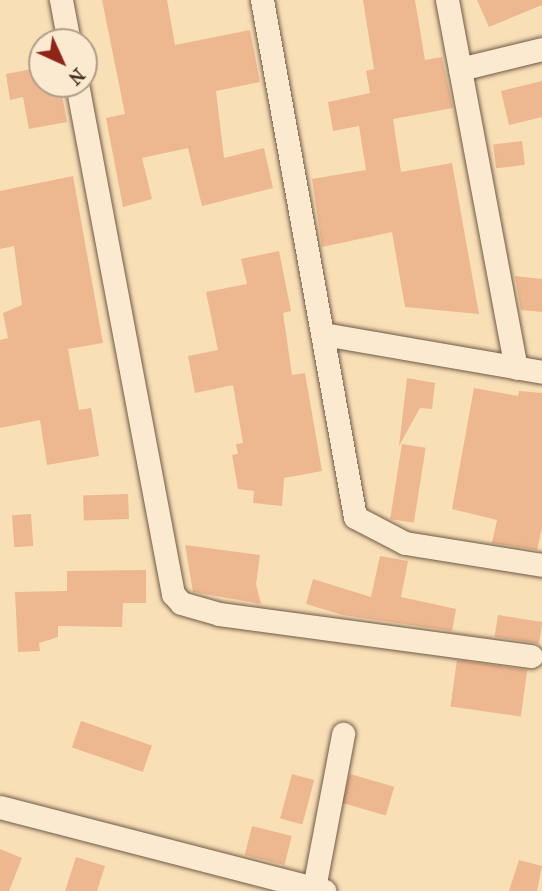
<!DOCTYPE html>
<style>
body{margin:0}
#map{position:relative;width:542px;height:891px;overflow:hidden;background:#f9dfb6;font-family:"IM FELL French Canon",serif}
div>[style]{position:absolute}
[style*='--x']{left:calc(var(--x)*1px);top:calc(var(--y)*1px);width:calc(var(--w)*1px);rotate:calc(var(--a)*1deg)}
.building>*{inset:0;background:#edb78f;transform-origin:0 0}
.roads{filter:drop-shadow(0 0 2px #705a46) drop-shadow(0 0 2px #705a46)}
.street>*{height:23px;margin:-11.5px;padding:0 11.5px;transform-origin:11.5px;border-radius:11.5px;background:#fbead0}
span{translate:-50% -50%;white-space:nowrap;text-align:center;line-height:1.15;-webkit-text-stroke:5px #fbead0;paint-order:stroke}
.north{position:absolute;left:28px;top:28px;width:70px;height:70px;box-sizing:border-box;background:#fbead0;border:2px solid #b19e8a;border-radius:50%;rotate:135deg;font-size:19px;font-weight:700;line-height:28px;text-align:center;color:#432d20}
.north::after{content:'';display:block;margin:auto;width:24px;height:32px;background:#8f2418;clip-path:polygon(50% 0,100% 100%,50% 72%,0 100%)}
</style>
<div id="map">
<div class="building">
<div style="clip-path:polygon(102px 0,167px 0,175px 45px,250px 30px,260px 82px,216px 91px,224px 158px,264px 148px,273px 188px,202px 206px,188px 148px,142px 158px,152px 199px,123px 207px,106px 118px,125px 114px)"></div>
<div style="clip-path:polygon(363px 0,415px 0,425px 60px,442px 57px,453px 108px,393px 119px,401px 172px,452px 163px,479px 314px,405px 307px,392px 232px,322px 247px,312px 179px,366px 170px,359px 126px,333px 131px,328px 102px,370px 93px,366px 71px,374px 69px)"></div>
<div style="clip-path:polygon(477px 0,542px 0,542px 5px,489px 27px)"></div>
<div style="clip-path:polygon(42px 67px,42px 84px,60px 84px,67px 122px,29px 129px,23px 97px,10px 100px,6px 74px)"></div>
<div style="clip-path:polygon(542px 81px,542px 117px,509px 125px,501px 91px)"></div>
<div style="left:522px;top:141px;width:24px;height:29px;rotate:83deg"></div>
<div style="clip-path:polygon(73px 176px,103px 343px,68px 349px,79px 410px,91px 408px,99px 456px,47px 465px,40px 420px,0 428px,0 340px,8px 338px,3px 313px,22px 305px,14px 246px,0 249px,0 191px)"></div>
<div style="clip-path:polygon(279px 251px,291px 311px,283px 313px,292px 375px,305px 373px,322px 471px,284px 478px,282px 506px,253px 503px,254px 491px,238px 489px,232px 455px,238px 454px,236px 444px,243px 443px,233px 385px,195px 393px,188px 356px,218px 350px,206px 292px,247px 284px,241px 259px)"></div>
<div style="clip-path:polygon(515px 276px,542px 279px,542px 312px,521px 310px)"></div>
<div style="clip-path:polygon(407px 378px,435px 383px,432px 409px,420px 408px,399px 446px)"></div>
<div style="clip-path:polygon(474px 388px,518px 396px,519px 391px,542px 393px,542px 528px,537px 550px,492px 543px,497px 520px,452px 509px)"></div>
<div style="left:402px;top:444px;width:24px;height:76px;rotate:9deg"></div>
<div style="left:128px;top:494px;width:25px;height:45px;rotate:88deg"></div>
<div style="left:31px;top:514px;width:32px;height:19px;rotate:86deg"></div>
<div style="clip-path:polygon(185px 545px,260px 555px,256px 584px,261px 604px,193px 592px)"></div>
<div style="clip-path:polygon(380px 556px,408px 561px,401px 597px,456px 609px,452px 631px,343px 615px,306px 604px,313px 579px,371px 597px)"></div>
<div style="clip-path:polygon(146px 570px,146px 603px,123px 603px,122px 627px,58px 626px,58px 637px,39px 643px,40px 651px,18px 652px,15px 592px,67px 591px,67px 571px)"></div>
<div style="left:498px;top:615px;width:45px;height:22px;rotate:9deg"></div>
<div style="left:457px;top:660px;width:71px;height:47px;rotate:8deg"></div>
<div style="left:81px;top:721px;width:75px;height:28px;rotate:19deg"></div>
<div style="left:292px;top:774px;width:23px;height:46px;rotate:15deg"></div>
<div style="left:350px;top:774px;width:46px;height:30px;rotate:16deg"></div>
<div style="left:252px;top:826px;width:41px;height:30px;rotate:14deg"></div>
<div style="clip-path:polygon(0 849px,22px 858px,9px 891px,0 891px)"></div>
<div style="clip-path:polygon(76px 857px,105px 866px,97px 891px,65px 891px)"></div>
<div style="clip-path:polygon(519px 860px,542px 866px,537px 891px,509px 891px)"></div>
</div>
<div class="roads">
<div class="street">
<div style="--x:61;--y:0;--w:43;--a:79.2"></div>
<div style="--x:262;--y:0;--w:525;--a:79.8"></div>
<div style="--x:355;--y:517;--w:56;--a:27.5"></div>
<div style="--x:405;--y:543;--w:139;--a:9.1"></div>
<div style="--x:447;--y:0;--w:374;--a:79.4"></div>
<div style="--x:460;--y:69;--w:84;--a:-13.7"></div>
<div style="--x:77;--y:84;--w:519;--a:79.34"></div>
<div style="--x:173;--y:594;--w:12;--a:48"></div>
<div style="--x:181;--y:603;--w:40;--a:16"></div>
<div style="--x:219;--y:614;--w:315;--a:7.7"></div>
<div style="--x:323;--y:334;--w:222;--a:9.8"></div>
<div style="--x:0;--y:807;--w:335;--a:14.5"></div>
<div style="--x:314;--y:888;--w:157;--a:-79.3"></div>
</div>
</div>
<div class="north">N</div>
</div>
